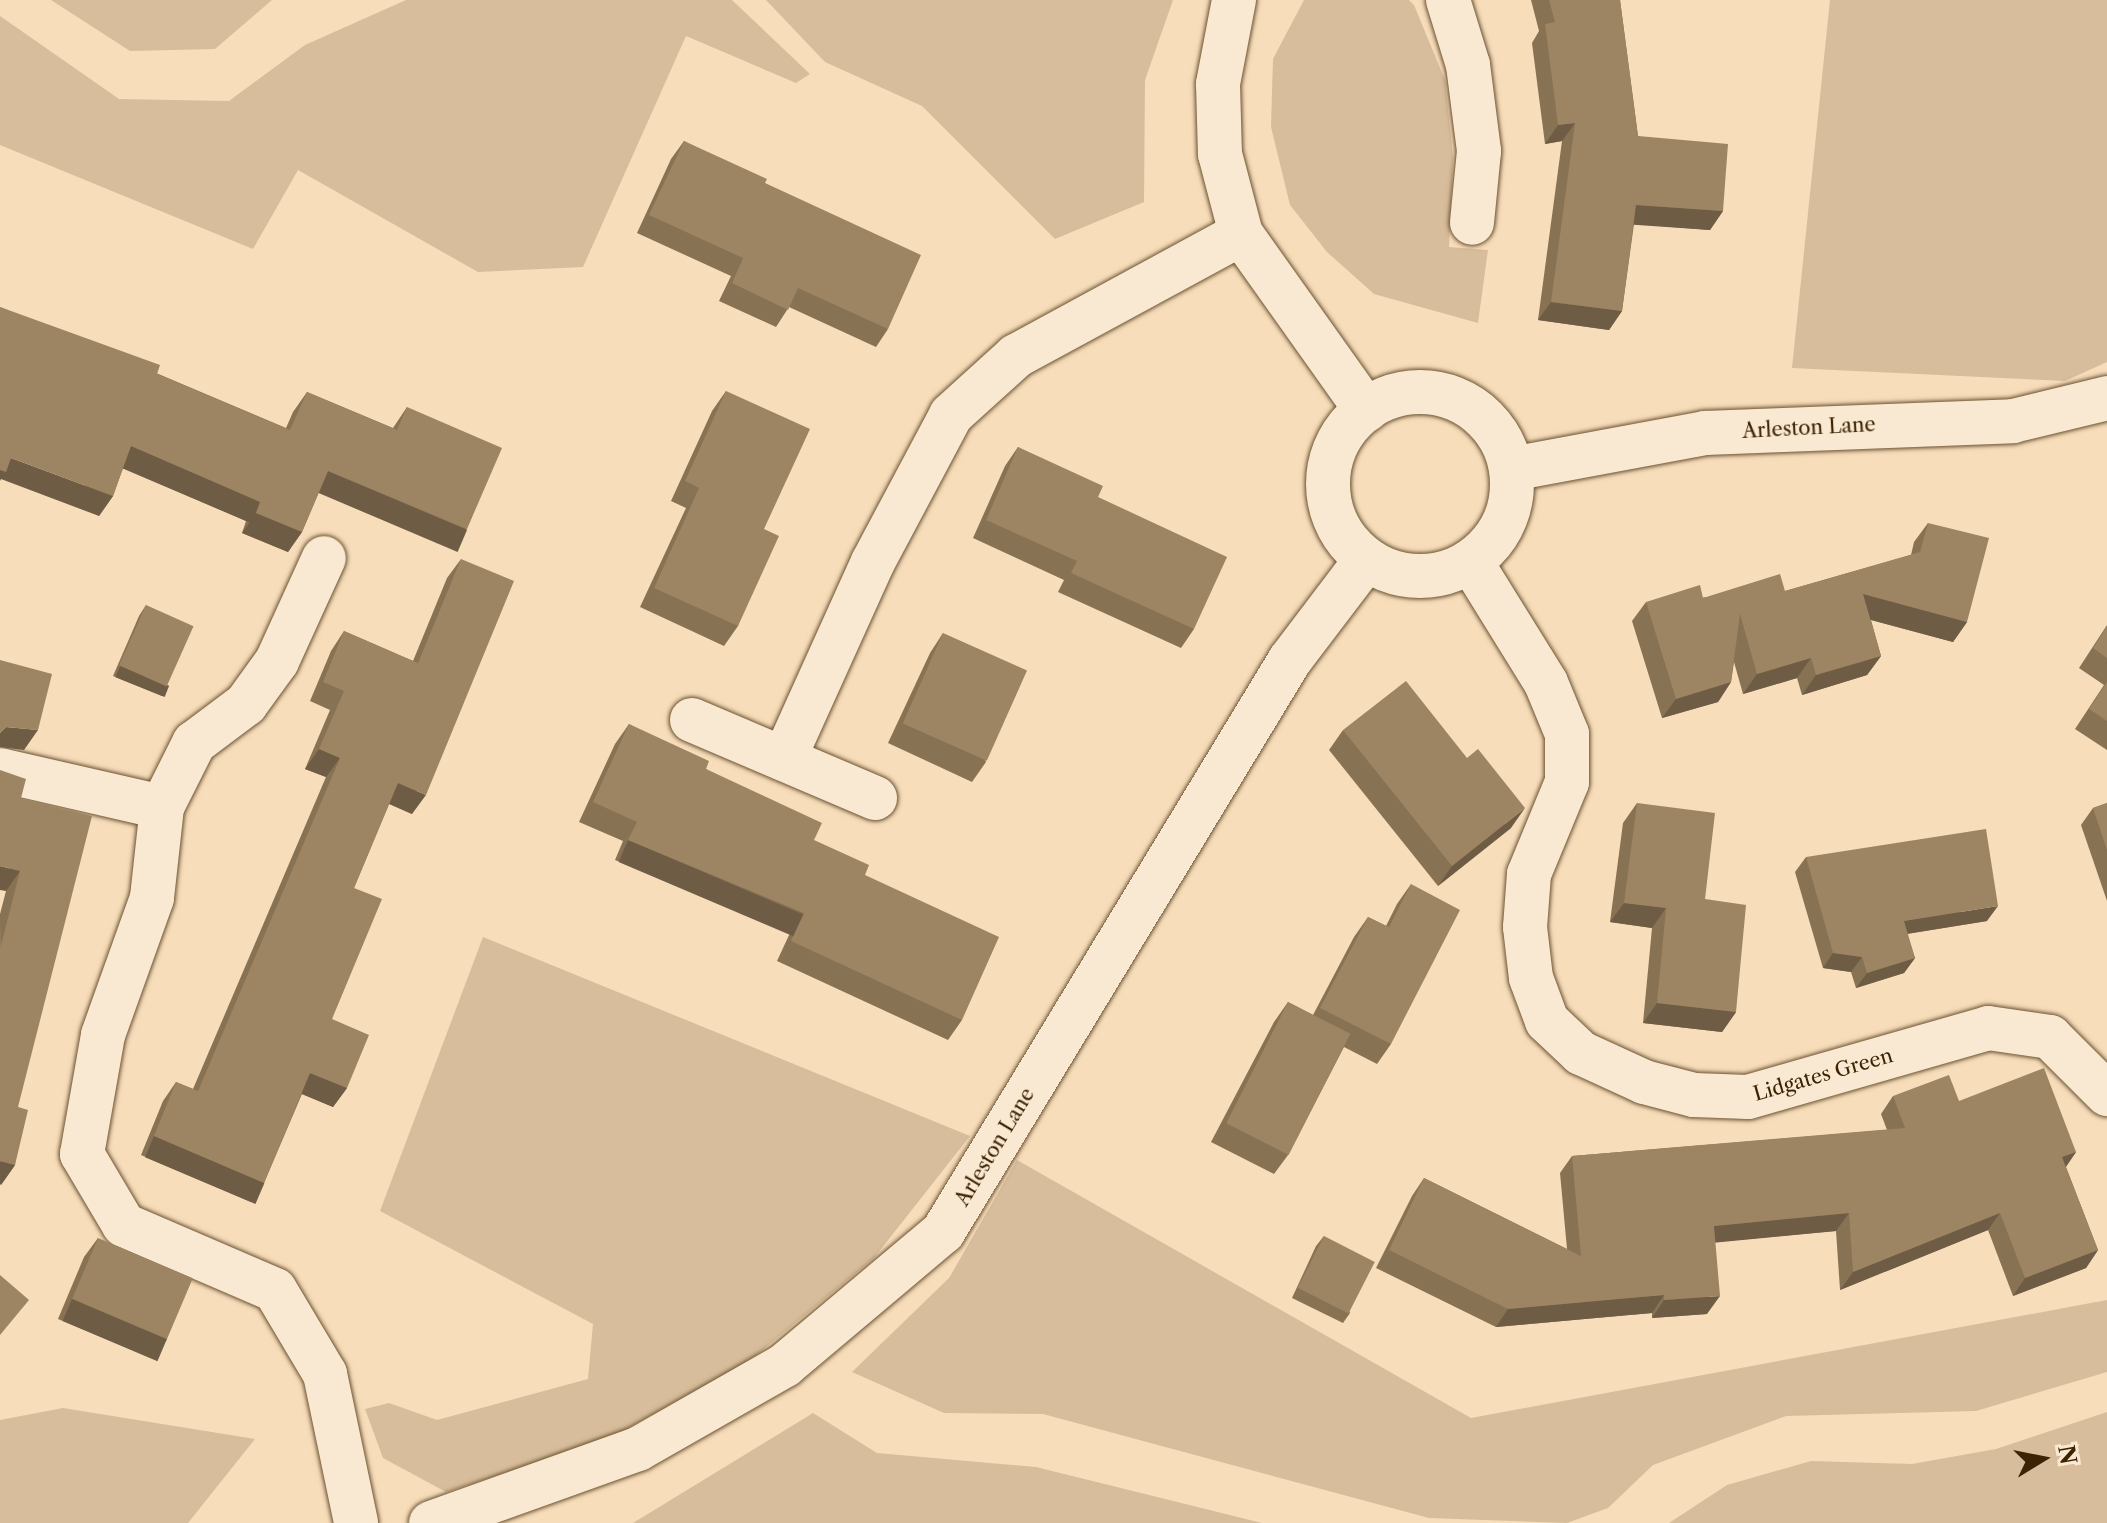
<!DOCTYPE html>
<style>
body{margin:0}
#map{position:relative;width:2107px;height:1523px;overflow:hidden;background:#f7ddba;font-family:"Libre Caslon Text",serif}
div>[style]{position:absolute}
[style*='--x']{left:calc(var(--x)*1px);top:calc(var(--y)*1px);width:calc(var(--w)*1px);rotate:calc(var(--a)*1deg)}
.green>*{inset:0;background:#d7bd9b}
.roads{filter:drop-shadow(0 0 2px #6b5231) drop-shadow(0 0 2px #6b5231)}
.street>*{height:44px;margin:-22px;padding:0 22px;transform-origin:22px;border-radius:22px;background:#fae9d2}
.street>.ring{margin:-22px;padding:0;box-sizing:content-box;background:none;border:44px solid #fae9d2;border-radius:50%}
.wall>*{inset:0;background:#877254}
.shaded-wall>*{inset:0;background:#6e5c45;transform-origin:0 0}
.building>*{inset:0;background:#9d8462;transform-origin:0 0}
span{translate:-50% -50%;white-space:nowrap;text-align:center;line-height:1.15;-webkit-text-stroke:6px #fae9d2;paint-order:stroke}
.street-label{font-size:20px;color:#3c2303}
.north{position:absolute;left:2003px;top:1419px;width:80px;height:80px;-webkit-text-stroke:6px #fae9d2;paint-order:stroke;rotate:80deg;font-size:22px;font-weight:700;line-height:32px;text-align:center;color:#3c2303}
.north::after{content:'';display:block;margin:auto;width:28px;height:36px;background:#3c2303;clip-path:polygon(50% 0,100% 100%,50% 72%,0 100%)}
</style>
<div id="map">
<div class="green">
<div style="clip-path:polygon(51px 0,272px 0,215px 49px,130px 51px)"></div>
<div style="clip-path:polygon(406px 0,732px 0,810px 74px,796px 83px,686px 36px,583px 267px,478px 272px,298px 170px,253px 249px,0 145px,0 16px,119px 99px,229px 101px,305px 45px)"></div>
<div style="clip-path:polygon(766px 0,1173px 0,1145px 80px,1144px 202px,1055px 239px,922px 106px,825px 62px)"></div>
<div style="clip-path:polygon(1304px 0,1409px 0,1414px 5px,1445px 80px,1453px 157px,1449px 247px,1488px 250px,1478px 323px,1374px 294px,1327px 252px,1290px 205px,1271px 127px,1273px 59px)"></div>
<div style="clip-path:polygon(1830px 0,2107px 0,2107px 362px,2065px 381px,1792px 368px)"></div>
<div style="clip-path:polygon(483px 937px,970px 1136px,874px 1258px,750px 1360px,610px 1438px,446px 1492px,383px 1458px,365px 1409px,389px 1403px,437px 1420px,588px 1379px,593px 1324px,380px 1211px)"></div>
<div style="clip-path:polygon(1017px 1160px,1471px 1418px,2107px 1300px,2107px 1372px,1976px 1411px,1786px 1416px,1653px 1465px,1608px 1508px,1567px 1523px,1429px 1518px,1043px 1414px,944px 1413px,852px 1372px,949px 1278px)"></div>
<div style="clip-path:polygon(63px 1408px,255px 1439px,188px 1523px,0 1523px,0 1420px)"></div>
<div style="clip-path:polygon(2107px 1412px,2107px 1523px,1669px 1523px,1727px 1485px,1811px 1461px,1912px 1464px,1996px 1449px)"></div>
<div style="clip-path:polygon(813px 1413px,877px 1453px,1036px 1467px,1262px 1523px,633px 1523px)"></div>
</div>
<div class="roads">
<div class="street">
<div style="--x:1234;--y:0;--w:86;--a:100.8"></div>
<div style="--x:1218;--y:84;--w:70;--a:88.4"></div>
<div style="--x:1220;--y:154;--w:83;--a:75.3"></div>
<div style="--x:1241;--y:234;--w:216;--a:54.6"></div>
<div style="--x:1448;--y:0;--w:68;--a:72.9"></div>
<div style="--x:1468;--y:65;--w:87;--a:82.7"></div>
<div style="--x:1479;--y:151;--w:72;--a:95.6"></div>
<div class="ring" style="left:1328px;top:392px;width:140px;height:140px"></div>
<div style="--x:1511;--y:469;--w:197;--a:-10.5"></div>
<div style="--x:1705;--y:433;--w:308;--a:-2.2"></div>
<div style="--x:2013;--y:421;--w:97;--a:-13.7"></div>
<div style="--x:1471;--y:562;--w:142;--a:58.2"></div>
<div style="--x:1546;--y:683;--w:55;--a:67.6"></div>
<div style="--x:1567;--y:734;--w:48;--a:90"></div>
<div style="--x:1567;--y:782;--w:100;--a:112.4"></div>
<div style="--x:1529;--y:874;--w:53;--a:94.3"></div>
<div style="--x:1525;--y:927;--w:51;--a:83.3"></div>
<div style="--x:1531;--y:978;--w:46;--a:69.6"></div>
<div style="--x:1547;--y:1021;--w:47;--a:43.3"></div>
<div style="--x:1581;--y:1053;--w:69;--a:24.7"></div>
<div style="--x:1644;--y:1082;--w:52;--a:14.6"></div>
<div style="--x:1694;--y:1095;--w:54;--a:2.1"></div>
<div style="--x:1748;--y:1097;--w:250;--a:-16"></div>
<div style="--x:1988;--y:1028;--w:63;--a:8.3"></div>
<div style="--x:2050;--y:1037;--w:81;--a:45"></div>
<div style="--x:692;--y:720;--w:199;--a:23.1"></div>
<div style="--x:784;--y:759;--w:216;--a:-65.7"></div>
<div style="--x:873;--y:562;--w:166;--a:-62"></div>
<div style="--x:951;--y:415;--w:88;--a:-42.2"></div>
<div style="--x:1016;--y:356;--w:256;--a:-28.5"></div>
<div style="--x:0;--y:770;--w:166;--a:12.9"></div>
<div style="--x:162;--y:807;--w:92;--a:96.3"></div>
<div style="--x:152;--y:898;--w:145;--a:109.7"></div>
<div style="--x:103;--y:1035;--w:121;--a:100"></div>
<div style="--x:82;--y:1154;--w:82;--a:59.4"></div>
<div style="--x:124;--y:1225;--w:164;--a:23.3"></div>
<div style="--x:275;--y:1290;--w:98;--a:59.2"></div>
<div style="--x:325;--y:1374;--w:152;--a:78.2"></div>
<div style="--x:162;--y:807;--w:72;--a:-63.4"></div>
<div style="--x:194;--y:743;--w:65;--a:-36.9"></div>
<div style="--x:246;--y:704;--w:53;--a:-54.2"></div>
<div style="--x:277;--y:661;--w:113;--a:-65.5"></div>
<div style="--x:431;--y:1523;--w:220;--a:-19.7"></div>
<div style="--x:638;--y:1449;--w:169;--a:-29.7"></div>
<div style="--x:785;--y:1365;--w:207;--a:-40.1"></div>
<div style="--x:943;--y:1232;--w:669;--a:-58.76"></div>
<div style="--x:1290;--y:660;--w:126;--a:-52.8"></div>
</div>
</div>
<div class="wall">
<div style="clip-path:polygon(1531px 0,1620px 0,1638px 136px,1723px 211px,1710px 230px,1634px 224px,1622px 311px,1609px 330px,1538px 320px,1562px 141px,1545px 144px,1532px 43px,1539px 31px)"></div>
<div style="clip-path:polygon(684px 141px,765px 183px,888px 329px,876px 347px,789px 307px,776px 327px,719px 301px,731px 276px,637px 233px,671px 159px)"></div>
<div style="clip-path:polygon(0 307px,286px 428px,293px 412px,307px 392px,393px 428px,407px 407px,467px 529px,453px 549px,319px 492px,302px 532px,288px 552px,242px 533px,246px 521px,123px 468px,113px 496px,99px 516px)"></div>
<div style="clip-path:polygon(726px 391px,764px 529px,738px 626px,724px 646px,640px 607px,686px 508px,671px 501px,712px 411px)"></div>
<div style="clip-path:polygon(1018px 447px,1098px 497px,1194px 629px,1181px 648px,1058px 592px,1064px 580px,973px 538px,1005px 466px)"></div>
<div style="clip-path:polygon(1928px 523px,1967px 622px,1953px 642px,1871px 620px,1881px 656px,1867px 675px,1802px 695px,1797px 678px,1743px 694px,1734px 662px,1731px 682px,1718px 702px,1662px 718px,1632px 621px,1646px 602px,1785px 591px,1911px 555px,1914px 542px)"></div>
<div style="clip-path:polygon(461px 559px,412px 814px,389px 804px,354px 888px,332px 1019px,347px 1088px,333px 1107px,302px 1094px,264px 1183px,251px 1202px,141px 1155px,163px 1101px,176px 1082px,193px 1089px,326px 777px,305px 769px,330px 710px,310px 701px,331px 651px,344px 631px,413px 661px,447px 578px)"></div>
<div style="clip-path:polygon(146px 605px,162px 696px,113px 676px,139px 616px)"></div>
<div style="clip-path:polygon(2107px 625px,2107px 750px,2075px 729px,2104px 685px,2079px 668px)"></div>
<div style="clip-path:polygon(943px 633px,986px 762px,972px 782px,888px 743px,930px 653px)"></div>
<div style="clip-path:polygon(629px 724px,706px 769px,865px 875px,962px 1020px,948px 1040px,777px 961px,790px 933px,615px 860px,623px 841px,579px 822px,615px 744px)"></div>
<div style="clip-path:polygon(1343px 730px,1511px 828px,1438px 886px,1329px 750px)"></div>
<div style="clip-path:polygon(21px 798px,18px 1107px,15px 1165px,1px 1185px,0 914px,6px 891px)"></div>
<div style="clip-path:polygon(1637px 803px,1705px 899px,1736px 1012px,1722px 1032px,1643px 1023px,1652px 928px,1610px 922px,1623px 823px)"></div>
<div style="clip-path:polygon(2107px 803px,2107px 901px,2081px 825px,2093px 808px)"></div>
<div style="clip-path:polygon(1806px 857px,1987px 921px,1907px 934px,1915px 958px,1904px 973px,1856px 988px,1851px 972px,1823px 968px,1795px 872px)"></div>
<div style="clip-path:polygon(1411px 884px,1391px 1044px,1377px 1064px,1344px 1047px,1288px 1155px,1274px 1174px,1211px 1142px,1274px 1022px,1288px 1002px,1313px 1015px,1354px 937px,1368px 917px,1386px 926px,1397px 904px)"></div>
<div style="clip-path:polygon(1893px 1096px,1959px 1101px,2076px 1152px,2066px 1167px,2098px 1250px,2086px 1268px,2013px 1296px,1988px 1230px,1840px 1290px,1836px 1231px,1715px 1242px,1707px 1314px,1652px 1318px,1652px 1313px,1496px 1327px,1376px 1268px,1412px 1196px,1424px 1178px,1567px 1249px,1560px 1173px,1572px 1156px,1887px 1130px,1881px 1114px)"></div>
<div style="clip-path:polygon(1324px 1236px,1350px 1313px,1343px 1323px,1292px 1298px,1316px 1246px)"></div>
<div style="clip-path:polygon(98px 1238px,167px 1339px,154px 1359px,58px 1319px,84px 1257px)"></div>
</div>
<div class="shaded-wall">
<div style="clip-path:polygon(1575px 123px,1562px 141px,1545px 144px,1558px 125px)"></div>
<div style="clip-path:polygon(1636px 205px,1723px 211px,1710px 230px,1623px 224px)"></div>
<div style="clip-path:polygon(1551px 302px,1622px 311px,1609px 330px,1538px 320px)"></div>
<div style="left:131px;top:446px;width:141px;height:24px;rotate:23deg"></div>
<div style="clip-path:polygon(11px 458px,113px 496px,99px 516px,1px 479px,0 481px,0 470px)"></div>
<div style="left:328px;top:471px;width:151px;height:24px;rotate:23deg"></div>
<div style="clip-path:polygon(256px 513px,302px 532px,288px 552px,242px 533px)"></div>
<div style="clip-path:polygon(1863px 594px,1967px 622px,1953px 642px,1849px 614px)"></div>
<div style="clip-path:polygon(1881px 656px,1867px 675px,1802px 695px,1816px 675px)"></div>
<div style="clip-path:polygon(1811px 658px,1797px 678px,1743px 694px,1757px 674px)"></div>
<div style="left:120px;top:666px;width:53px;height:12px;rotate:22deg"></div>
<div style="clip-path:polygon(1731px 682px,1718px 702px,1662px 718px,1676px 699px)"></div>
<div style="clip-path:polygon(6px 727px,38px 730px,24px 750px,0 747px,0 733px)"></div>
<div style="clip-path:polygon(319px 749px,340px 758px,326px 777px,305px 769px)"></div>
<div style="clip-path:polygon(398px 783px,426px 795px,412px 814px,385px 802px)"></div>
<div style="clip-path:polygon(1525px 808px,1511px 828px,1438px 886px,1452px 866px)"></div>
<div style="left:628px;top:840px;width:191px;height:24px;rotate:23deg"></div>
<div style="clip-path:polygon(0 866px,20px 871px,6px 891px,0 890px)"></div>
<div style="clip-path:polygon(1624px 903px,1666px 908px,1652px 928px,1610px 922px)"></div>
<div style="clip-path:polygon(1998px 906px,1987px 921px,1893px 936px,1904px 921px)"></div>
<div style="clip-path:polygon(1833px 953px,1862px 957px,1851px 972px,1823px 968px)"></div>
<div style="clip-path:polygon(1915px 958px,1904px 973px,1856px 988px,1867px 973px)"></div>
<div style="clip-path:polygon(1657px 1003px,1736px 1012px,1722px 1032px,1643px 1023px)"></div>
<div style="clip-path:polygon(310px 1073px,347px 1088px,333px 1107px,297px 1092px)"></div>
<div style="left:154px;top:1136px;width:120px;height:23px;rotate:23deg"></div>
<div style="clip-path:polygon(2076px 1152px,2064px 1169px,2062px 1157px)"></div>
<div style="clip-path:polygon(0 1161px,15px 1165px,1px 1185px,0 1184px)"></div>
<div style="clip-path:polygon(1849px 1213px,1836px 1231px,1701px 1244px,1714px 1226px)"></div>
<div style="clip-path:polygon(2000px 1213px,1988px 1230px,1840px 1290px,1853px 1272px)"></div>
<div style="clip-path:polygon(2098px 1250px,2086px 1268px,2013px 1296px,2025px 1278px)"></div>
<div style="clip-path:polygon(1664px 1295px,1652px 1313px,1496px 1327px,1508px 1309px)"></div>
<div style="clip-path:polygon(1720px 1296px,1707px 1314px,1652px 1318px,1664px 1300px)"></div>
<div style="left:72px;top:1299px;width:103px;height:24px;rotate:23deg"></div>
</div>
<div class="building">
<div style="clip-path:polygon(1549px 0,1620px 0,1638px 136px,1728px 144px,1723px 211px,1636px 205px,1622px 311px,1551px 302px,1575px 123px,1558px 125px,1545px 24px,1555px 22px)"></div>
<div style="clip-path:polygon(684px 141px,767px 179px,765px 183px,921px 255px,888px 329px,798px 288px,788px 310px,732px 283px,743px 258px,649px 215px)"></div>
<div style="clip-path:polygon(0 307px,160px 365px,157px 374px,290px 430px,307px 392px,397px 430px,407px 407px,502px 448px,467px 529px,328px 471px,302px 532px,256px 513px,260px 502px,131px 446px,113px 496px,11px 458px,6px 472px,0 470px)"></div>
<div style="clip-path:polygon(726px 391px,810px 429px,764px 529px,779px 536px,738px 626px,654px 588px,699px 488px,685px 481px)"></div>
<div style="clip-path:polygon(1018px 447px,1103px 486px,1098px 497px,1227px 557px,1194px 629px,1071px 573px,1077px 561px,986px 520px)"></div>
<div style="clip-path:polygon(1928px 523px,1989px 538px,1967px 622px,1863px 594px,1881px 656px,1816px 675px,1811px 658px,1757px 674px,1740px 614px,1731px 682px,1676px 699px,1646px 602px,1700px 585px,1703px 598px,1780px 574px,1785px 591px,1920px 552px)"></div>
<div style="clip-path:polygon(461px 559px,514px 581px,426px 795px,398px 783px,354px 888px,382px 899px,332px 1019px,369px 1035px,347px 1088px,310px 1073px,264px 1183px,154px 1136px,176px 1082px,198px 1091px,340px 758px,319px 749px,344px 691px,323px 682px,344px 631px,418px 663px)"></div>
<div style="left:146px;top:605px;width:52px;height:66px;rotate:24deg"></div>
<div style="clip-path:polygon(2107px 626px,2107px 658px,2093px 648px)"></div>
<div style="left:943px;top:633px;width:92px;height:99px;rotate:24deg"></div>
<div style="clip-path:polygon(0 660px,52px 674px,38px 730px,6px 727px,0 733px)"></div>
<div style="clip-path:polygon(1406px 681px,1467px 758px,1478px 749px,1525px 808px,1452px 866px,1343px 730px)"></div>
<div style="clip-path:polygon(2107px 682px,2107px 721px,2089px 709px)"></div>
<div style="clip-path:polygon(629px 724px,709px 761px,706px 769px,822px 823px,814px 840px,869px 865px,865px 875px,999px 937px,962px 1020px,791px 941px,804px 913px,628px 840px,637px 822px,593px 802px)"></div>
<div style="clip-path:polygon(0 770px,26px 779px,21px 798px,92px 816px,18px 1107px,28px 1110px,15px 1165px,0 1161px,0 949px,20px 871px,0 866px)"></div>
<div style="clip-path:polygon(1637px 803px,1715px 813px,1705px 899px,1746px 905px,1736px 1012px,1657px 1003px,1666px 908px,1624px 903px)"></div>
<div style="clip-path:polygon(2107px 803px,2107px 850px,2093px 808px)"></div>
<div style="clip-path:polygon(1986px 829px,1998px 906px,1904px 921px,1915px 958px,1867px 973px,1862px 957px,1833px 953px,1806px 857px)"></div>
<div style="clip-path:polygon(1411px 884px,1460px 910px,1391px 1044px,1320px 1008px,1368px 917px,1389px 927px)"></div>
<div style="left:1288px;top:1002px;width:70px;height:136px;rotate:27deg"></div>
<div style="clip-path:polygon(2044px 1068px,2076px 1152px,2062px 1157px,2098px 1250px,2025px 1278px,2000px 1213px,1853px 1272px,1849px 1213px,1714px 1226px,1720px 1296px,1664px 1300px,1664px 1295px,1508px 1309px,1389px 1250px,1424px 1178px,1581px 1256px,1572px 1156px,1905px 1128px,1893px 1096px,1949px 1075px,1959px 1101px)"></div>
<div style="left:1324px;top:1236px;width:57px;height:58px;rotate:27deg"></div>
<div style="left:98px;top:1238px;width:103px;height:66px;rotate:23deg"></div>
<div style="clip-path:polygon(0 1275px,29px 1300px,0 1335px)"></div>
</div>
<div class="street-label">
<span style="left:1809px;top:428px;rotate:-3deg">Arleston Lane</span>
<span style="left:1823px;top:1075px;rotate:-16deg">Lidgates Green</span>
<span style="left:995px;top:1147px;rotate:-59deg">Arleston Lane</span>
</div>
<div class="north">N</div>
</div>
